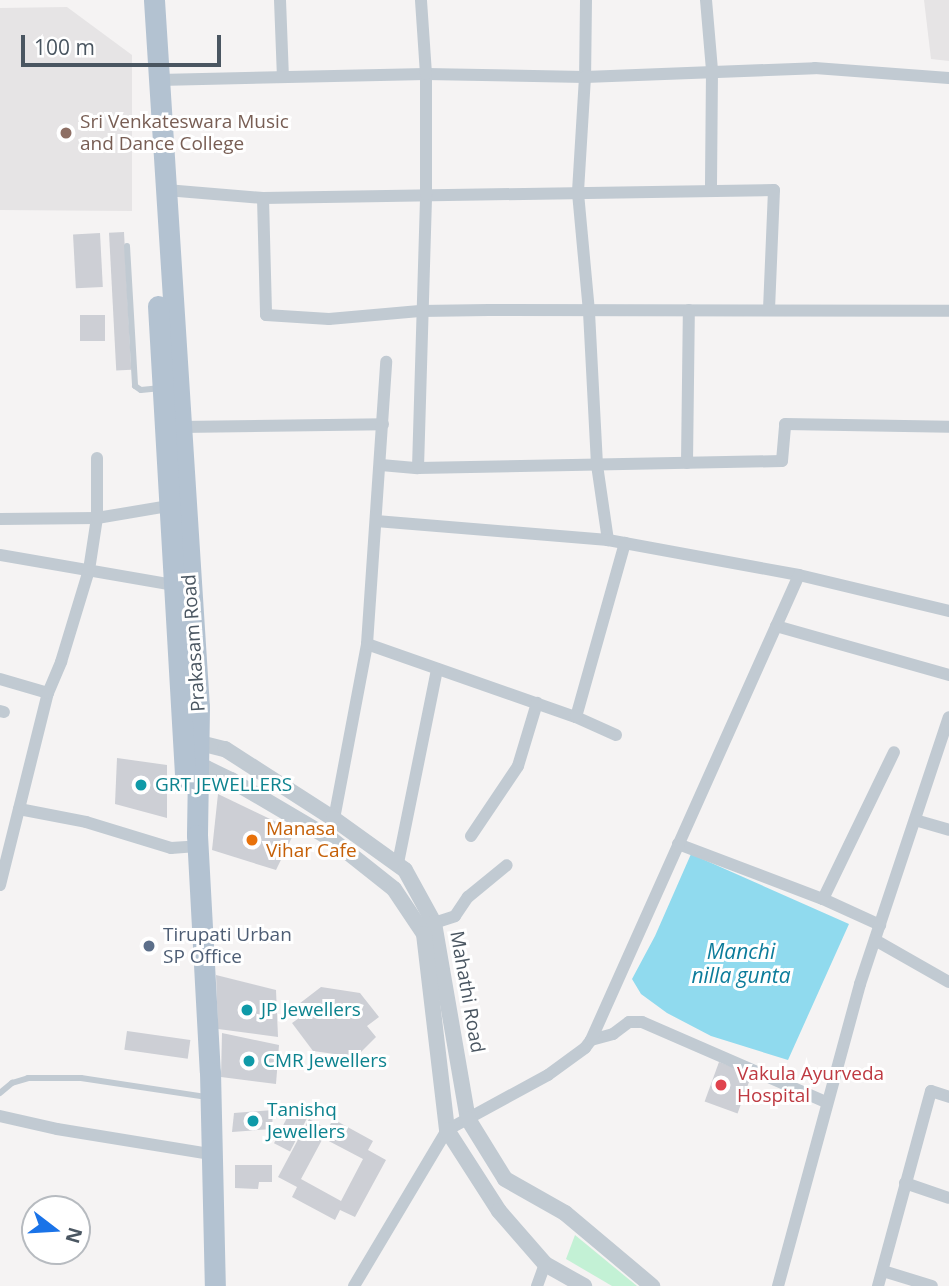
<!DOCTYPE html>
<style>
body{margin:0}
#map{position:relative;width:949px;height:1286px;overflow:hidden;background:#f5f3f3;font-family:"Open Sans",sans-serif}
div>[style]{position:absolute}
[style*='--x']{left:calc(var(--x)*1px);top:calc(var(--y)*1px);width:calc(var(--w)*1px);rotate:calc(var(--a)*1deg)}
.education>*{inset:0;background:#e6e4e5}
.green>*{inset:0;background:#c3f1d5}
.water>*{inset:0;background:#90daee}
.building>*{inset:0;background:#cdcfd5;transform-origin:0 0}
.service>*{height:6px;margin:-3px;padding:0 3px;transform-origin:3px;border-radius:3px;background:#c1cad2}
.minor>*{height:12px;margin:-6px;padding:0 6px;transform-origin:6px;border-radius:6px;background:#c1cad2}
.tertiary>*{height:16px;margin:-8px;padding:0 8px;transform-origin:8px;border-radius:8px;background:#c1cad2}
.primary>*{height:21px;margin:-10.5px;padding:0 10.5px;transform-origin:10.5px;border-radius:10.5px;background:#b3c2d1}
.dots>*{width:19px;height:19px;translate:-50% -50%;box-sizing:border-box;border:4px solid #fff;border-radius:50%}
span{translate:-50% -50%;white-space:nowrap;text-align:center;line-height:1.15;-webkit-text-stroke:6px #fff;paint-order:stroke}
.education-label{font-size:19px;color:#785e54}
.left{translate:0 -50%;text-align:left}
.street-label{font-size:19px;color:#4a5661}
.culture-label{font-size:19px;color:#0d838f}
.food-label{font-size:19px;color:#c56008}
.service-label{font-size:19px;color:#4e5e75}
.health-label{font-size:19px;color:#be3a42}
.water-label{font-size:21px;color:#0c7c9b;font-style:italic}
.north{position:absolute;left:21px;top:1195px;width:70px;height:70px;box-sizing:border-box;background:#fff;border:2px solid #b7bbc0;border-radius:50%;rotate:107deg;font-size:19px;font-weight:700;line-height:28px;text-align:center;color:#4a5661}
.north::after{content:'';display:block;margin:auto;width:24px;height:32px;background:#1a73e8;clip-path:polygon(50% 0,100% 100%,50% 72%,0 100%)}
.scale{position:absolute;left:21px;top:35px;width:200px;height:32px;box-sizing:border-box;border:4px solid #4a5661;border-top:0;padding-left:9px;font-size:21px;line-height:24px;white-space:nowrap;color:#4a5661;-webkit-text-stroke:5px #fff;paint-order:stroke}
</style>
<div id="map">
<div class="education">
<div style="clip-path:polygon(924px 0,949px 0,949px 61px,931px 59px)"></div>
<div style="clip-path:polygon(67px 7px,132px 55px,132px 211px,0 210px,0 8px)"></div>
</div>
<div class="green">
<div style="clip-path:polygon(575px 1235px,637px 1286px,612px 1286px,566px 1259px)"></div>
</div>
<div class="water">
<div style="clip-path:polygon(691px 854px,849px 924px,788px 1060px,711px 1036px,667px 1013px,641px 994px,632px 979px,655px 936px)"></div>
</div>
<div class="building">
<div style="left:124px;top:232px;width:138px;height:15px;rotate:87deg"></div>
<div style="left:100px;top:233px;width:54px;height:27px;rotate:87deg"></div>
<div style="left:80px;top:315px;width:25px;height:26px"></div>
<div style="clip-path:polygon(117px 758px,167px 765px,167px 818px,115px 804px)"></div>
<div style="clip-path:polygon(218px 794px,295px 831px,276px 870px,212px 850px)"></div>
<div style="clip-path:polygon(216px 975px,276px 990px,278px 1037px,218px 1029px)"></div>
<div style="clip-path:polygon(321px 987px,360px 993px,379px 1017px,367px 1026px,376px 1037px,356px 1057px,313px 1051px,292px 1023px,302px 1016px,295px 1007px)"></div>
<div style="left:127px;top:1031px;width:64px;height:19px;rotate:8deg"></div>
<div style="clip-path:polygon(222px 1033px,279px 1045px,276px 1084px,221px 1077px)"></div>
<div style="left:719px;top:1062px;width:35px;height:42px;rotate:20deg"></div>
<div style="left:294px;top:1104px;width:18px;height:44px;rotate:27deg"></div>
<div style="clip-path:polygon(273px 1110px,272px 1129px,232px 1132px,234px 1113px)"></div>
<div style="clip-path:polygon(evenodd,309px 1119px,328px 1129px,333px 1119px,373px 1141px,368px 1150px,386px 1160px,355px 1217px,340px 1210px,335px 1220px,292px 1197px,297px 1187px,278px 1177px,309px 1119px,323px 1138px,363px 1159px,341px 1201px,301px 1179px,323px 1138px)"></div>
<div style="clip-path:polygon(235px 1165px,272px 1165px,272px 1182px,259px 1182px,258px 1189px,235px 1188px)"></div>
</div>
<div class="service">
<div style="--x:127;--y:246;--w:140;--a:86.7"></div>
<div style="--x:135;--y:386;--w:7;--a:34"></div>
<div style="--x:141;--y:390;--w:20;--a:-6"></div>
<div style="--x:0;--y:1093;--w:16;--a:-40"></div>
<div style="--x:12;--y:1083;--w:17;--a:-17"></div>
<div style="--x:28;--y:1078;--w:53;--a:0"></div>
<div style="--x:81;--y:1078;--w:126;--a:8.6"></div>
</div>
<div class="minor">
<div style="--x:280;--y:0;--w:77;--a:87.8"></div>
<div style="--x:586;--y:0;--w:77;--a:90.7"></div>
<div style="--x:585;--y:77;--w:116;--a:93.5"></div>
<div style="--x:578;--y:193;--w:120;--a:84.7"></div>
<div style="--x:589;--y:312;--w:153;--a:87"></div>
<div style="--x:597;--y:465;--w:76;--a:81.7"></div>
<div style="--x:706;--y:0;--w:70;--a:85.1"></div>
<div style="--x:712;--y:70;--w:120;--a:90.5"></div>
<div style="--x:159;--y:80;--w:267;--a:-1.3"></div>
<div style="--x:426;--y:74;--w:159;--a:1.1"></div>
<div style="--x:585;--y:77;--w:230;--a:-2.2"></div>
<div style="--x:815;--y:68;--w:134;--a:4.3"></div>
<div style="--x:166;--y:190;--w:97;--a:4.7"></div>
<div style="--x:263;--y:198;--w:511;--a:-0.9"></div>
<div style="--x:774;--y:190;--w:119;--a:92.4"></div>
<div style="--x:263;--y:198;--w:117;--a:88.5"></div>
<div style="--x:266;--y:315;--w:63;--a:3.6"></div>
<div style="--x:329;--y:319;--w:91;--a:-5"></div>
<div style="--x:420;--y:311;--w:69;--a:-0.8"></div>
<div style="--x:489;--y:310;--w:460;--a:0.1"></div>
<div style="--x:180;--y:427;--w:203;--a:-0.8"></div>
<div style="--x:687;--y:463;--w:153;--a:-89.3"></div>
<div style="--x:381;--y:465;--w:37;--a:5"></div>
<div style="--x:418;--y:468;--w:364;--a:-1.1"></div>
<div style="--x:782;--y:461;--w:37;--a:-85"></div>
<div style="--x:785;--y:424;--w:164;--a:1"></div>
<div style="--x:418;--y:468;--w:274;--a:-88.3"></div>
<div style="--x:426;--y:194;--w:120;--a:-90"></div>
<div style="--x:426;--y:74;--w:74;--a:-93.9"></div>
<div style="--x:0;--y:519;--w:97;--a:-0.6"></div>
<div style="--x:97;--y:518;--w:73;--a:-9.5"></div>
<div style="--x:376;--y:521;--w:233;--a:4.7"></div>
<div style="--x:608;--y:540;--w:194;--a:10.4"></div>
<div style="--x:799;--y:575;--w:154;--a:13.5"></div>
<div style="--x:0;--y:555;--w:177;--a:9.8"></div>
<div style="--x:776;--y:626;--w:180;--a:15.8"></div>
<div style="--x:367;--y:644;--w:221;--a:19.3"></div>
<div style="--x:0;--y:679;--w:50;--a:16.3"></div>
<div style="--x:0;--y:711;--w:4;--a:14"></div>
<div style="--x:616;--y:735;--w:44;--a:-155.8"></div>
<div style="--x:576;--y:717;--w:181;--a:-74.3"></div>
<div style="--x:19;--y:809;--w:68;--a:11"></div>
<div style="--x:86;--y:822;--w:89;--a:17"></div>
<div style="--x:171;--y:848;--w:16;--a:-4"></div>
<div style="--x:334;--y:819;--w:178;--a:-79.3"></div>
<div style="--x:367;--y:644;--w:283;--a:-86.1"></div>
<div style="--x:915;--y:820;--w:35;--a:16"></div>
<div style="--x:471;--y:836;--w:84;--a:-56.1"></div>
<div style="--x:518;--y:766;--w:66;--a:-73.2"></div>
<div style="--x:678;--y:844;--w:155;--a:20.8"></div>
<div style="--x:823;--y:899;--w:63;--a:24.5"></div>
<div style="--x:398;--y:863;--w:198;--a:-78.6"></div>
<div style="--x:0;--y:885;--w:198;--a:-76"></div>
<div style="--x:48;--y:693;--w:34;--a:-67"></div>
<div style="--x:61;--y:662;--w:96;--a:-73.1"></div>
<div style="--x:89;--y:570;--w:53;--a:-81.3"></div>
<div style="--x:97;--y:518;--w:60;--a:-90"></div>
<div style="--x:823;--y:899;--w:163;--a:-64.2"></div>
<div style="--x:434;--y:923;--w:22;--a:-18"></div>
<div style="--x:455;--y:916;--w:23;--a:-56"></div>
<div style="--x:468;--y:897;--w:50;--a:-39.4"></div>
<div style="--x:875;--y:940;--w:85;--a:29.6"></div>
<div style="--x:591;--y:1040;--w:23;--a:-15"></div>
<div style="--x:613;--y:1034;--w:20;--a:-37"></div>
<div style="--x:629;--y:1022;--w:13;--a:0"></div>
<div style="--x:642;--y:1022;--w:201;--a:23.5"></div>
<div style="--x:0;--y:1116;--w:58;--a:12.8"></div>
<div style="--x:57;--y:1129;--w:148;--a:9.3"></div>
<div style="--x:905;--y:1183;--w:46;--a:18.8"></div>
<div style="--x:883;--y:1271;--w:51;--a:17"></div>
<div style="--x:354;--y:1286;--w:182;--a:-59.2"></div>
<div style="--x:447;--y:1130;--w:115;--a:-28.6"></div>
<div style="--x:548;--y:1075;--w:46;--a:-36.1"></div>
<div style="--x:585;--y:1048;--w:10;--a:-53"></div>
<div style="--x:591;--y:1040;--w:509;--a:-65.9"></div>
<div style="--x:537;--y:1286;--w:23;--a:-70"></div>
<div style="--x:778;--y:1286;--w:313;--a:-74.8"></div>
<div style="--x:860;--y:984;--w:281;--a:-71.6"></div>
<div style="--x:878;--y:1286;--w:202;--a:-74.8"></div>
<div style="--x:931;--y:1091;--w:19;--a:18"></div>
</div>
<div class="tertiary">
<div style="--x:188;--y:740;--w:38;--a:14"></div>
<div style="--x:225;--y:749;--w:130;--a:32.7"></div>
<div style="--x:334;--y:819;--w:87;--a:35.7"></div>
<div style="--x:405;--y:870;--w:60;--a:61.3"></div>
<div style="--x:434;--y:923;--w:199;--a:80.2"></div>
<div style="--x:468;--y:1119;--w:70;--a:58.3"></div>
<div style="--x:505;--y:1179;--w:69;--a:29.5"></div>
<div style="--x:565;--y:1213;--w:114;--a:40"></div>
<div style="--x:189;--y:764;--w:17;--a:13"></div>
<div style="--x:206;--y:768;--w:28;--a:26"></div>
<div style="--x:231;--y:780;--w:116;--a:30.5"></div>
<div style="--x:331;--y:839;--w:80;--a:38.4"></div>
<div style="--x:394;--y:889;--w:54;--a:56.3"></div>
<div style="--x:424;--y:934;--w:197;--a:83.3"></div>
<div style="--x:447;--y:1130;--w:96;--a:57.3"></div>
<div style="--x:499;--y:1211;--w:70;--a:49"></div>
<div style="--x:545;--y:1264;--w:45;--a:29.4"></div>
</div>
<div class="primary">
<div style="--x:154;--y:0;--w:708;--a:86.36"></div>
<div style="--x:199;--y:707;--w:128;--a:90.9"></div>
<div style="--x:197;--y:835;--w:237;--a:86.9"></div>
<div style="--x:210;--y:1072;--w:214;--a:88.7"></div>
<div style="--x:158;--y:306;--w:476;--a:86.7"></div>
</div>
<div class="dots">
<div style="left:66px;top:133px;background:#8d6e63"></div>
<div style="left:141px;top:785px;background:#0f9aa8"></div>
<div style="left:252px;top:840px;background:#e8710a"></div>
<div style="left:149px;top:946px;background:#5c6f8a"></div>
<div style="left:247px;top:1010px;background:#0f9aa8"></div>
<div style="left:249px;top:1061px;background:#0f9aa8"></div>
<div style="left:721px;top:1085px;background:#e0444e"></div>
<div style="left:253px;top:1121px;background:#0f9aa8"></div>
</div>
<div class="education-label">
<span class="left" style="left:80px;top:133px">Sri Venkateswara Music<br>and Dance College</span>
</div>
<div class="street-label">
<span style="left:194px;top:643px;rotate:-94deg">Prakasam Road</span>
<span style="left:467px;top:992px;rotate:80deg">Mahathi Road</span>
</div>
<div class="culture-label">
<span class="left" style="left:155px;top:785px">GRT JEWELLERS</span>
<span class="left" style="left:261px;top:1010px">JP Jewellers</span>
<span class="left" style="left:263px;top:1061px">CMR Jewellers</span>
<span class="left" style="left:267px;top:1121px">Tanishq<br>Jewellers</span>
</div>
<div class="food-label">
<span class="left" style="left:266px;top:840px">Manasa<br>Vihar Cafe</span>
</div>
<div class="service-label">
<span class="left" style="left:163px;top:946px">Tirupati Urban<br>SP Office</span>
</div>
<div class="health-label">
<span class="left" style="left:737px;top:1085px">Vakula Ayurveda<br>Hospital</span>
</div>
<div class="water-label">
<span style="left:741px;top:963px">Manchi<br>nilla gunta</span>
</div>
<div class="north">N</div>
<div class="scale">100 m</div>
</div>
